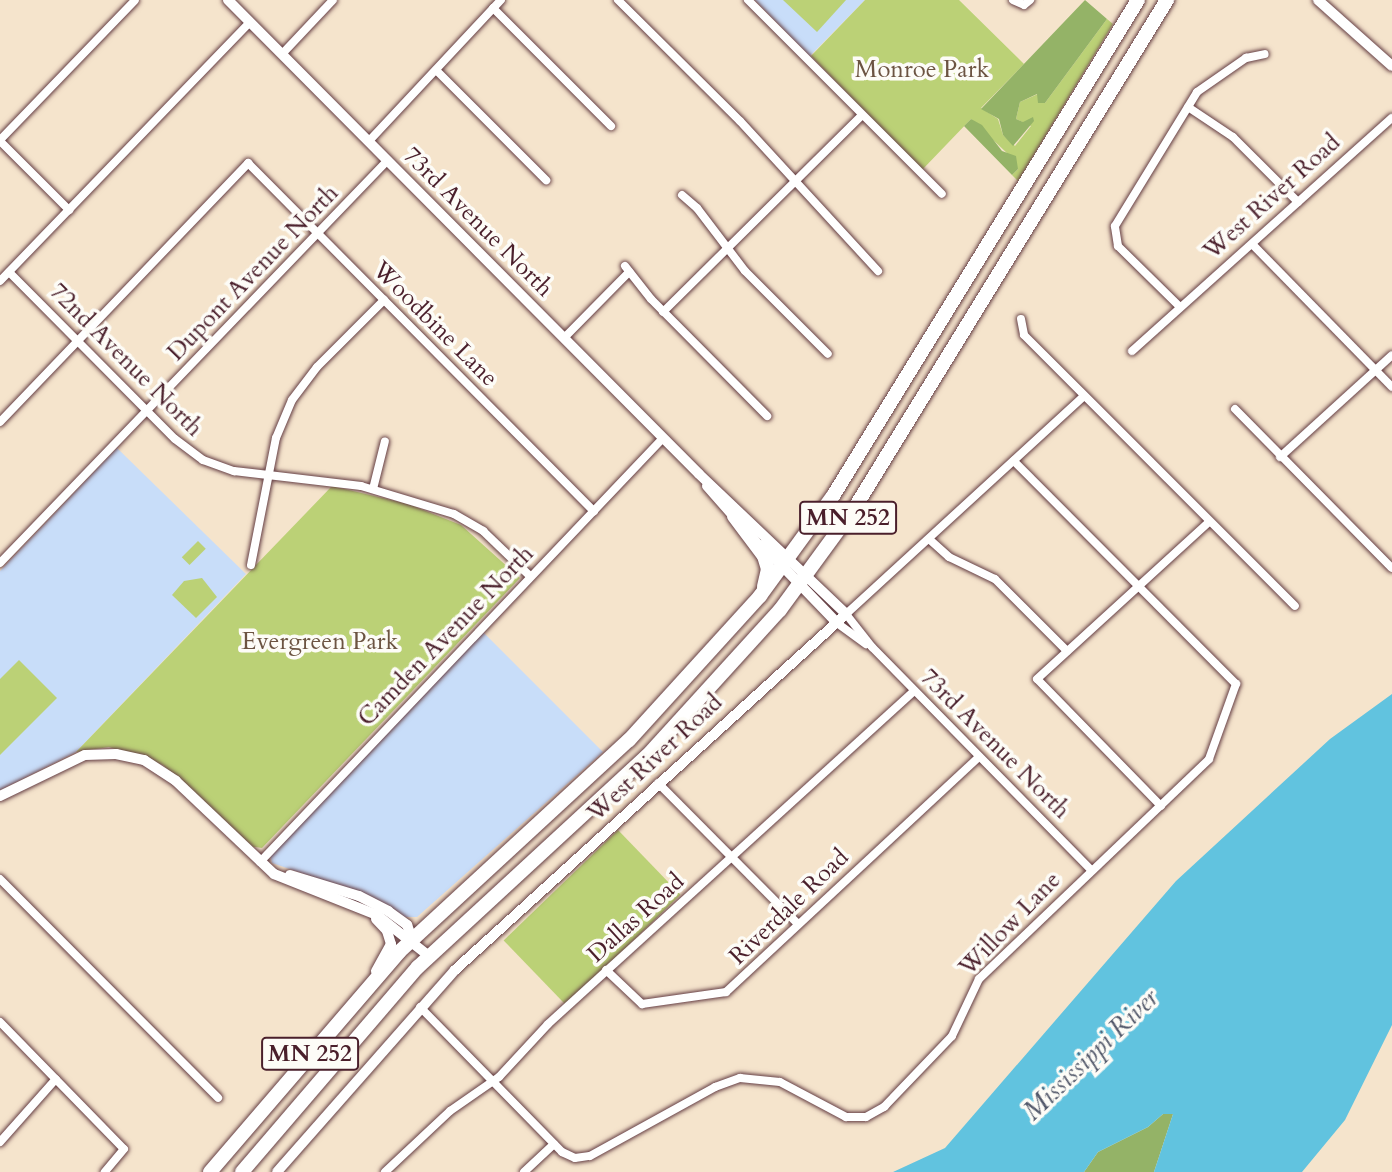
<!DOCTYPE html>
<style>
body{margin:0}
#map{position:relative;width:1392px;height:1172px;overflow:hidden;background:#f5e4cc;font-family:Cardo,serif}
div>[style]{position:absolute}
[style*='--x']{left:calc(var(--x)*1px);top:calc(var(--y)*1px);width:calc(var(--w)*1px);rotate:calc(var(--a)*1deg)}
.built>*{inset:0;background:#c8ddf9}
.green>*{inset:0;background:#bbd176;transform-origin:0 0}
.forest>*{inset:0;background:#94b367}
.water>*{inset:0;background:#61c3df}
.roads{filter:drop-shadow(0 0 2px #643d43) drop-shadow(0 0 2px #643d43)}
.minor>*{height:8px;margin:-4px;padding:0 4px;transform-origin:4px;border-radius:4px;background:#fff}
.tertiary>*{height:10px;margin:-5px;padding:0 5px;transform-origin:5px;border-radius:5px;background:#fff}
.trunk>*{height:14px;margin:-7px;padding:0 7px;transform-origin:7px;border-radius:7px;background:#fff}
span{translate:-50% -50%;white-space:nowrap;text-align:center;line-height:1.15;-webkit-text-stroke:7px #fdfcf7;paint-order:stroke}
.shield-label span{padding:2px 5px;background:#fdfcf7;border:2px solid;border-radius:5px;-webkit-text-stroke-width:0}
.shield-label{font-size:23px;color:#4a1f2b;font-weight:700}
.park-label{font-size:24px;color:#6c5442}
.street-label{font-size:24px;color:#4a1f2b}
.water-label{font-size:26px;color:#52586a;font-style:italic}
</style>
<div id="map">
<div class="built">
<div style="clip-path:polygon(755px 0,865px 0,810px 56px)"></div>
<div style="clip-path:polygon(117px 448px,246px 574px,76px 752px,0 790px,0 571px)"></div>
<div style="clip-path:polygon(481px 630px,603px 752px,417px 917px,405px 917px,372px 897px,272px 863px,270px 854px)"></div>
</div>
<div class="green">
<div style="clip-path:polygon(783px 0,846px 0,817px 32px)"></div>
<div style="clip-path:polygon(865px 0,959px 0,1024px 64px,981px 108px,998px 119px,1003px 135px,1015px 146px,1031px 126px,1016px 119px,1020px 102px,1038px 94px,1045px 103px,1107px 19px,1113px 24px,1018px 181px,1012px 175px,1018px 169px,1009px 155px,971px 119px,922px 170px,811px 56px)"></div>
<div style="clip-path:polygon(332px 486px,408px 504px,461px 525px,520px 578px,262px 848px,248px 846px,163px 765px,109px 747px,76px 752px)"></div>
<div style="left:198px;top:541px;width:11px;height:23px;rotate:45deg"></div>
<div style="clip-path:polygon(202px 578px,217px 597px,196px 618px,172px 595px,184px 581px)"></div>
<div style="clip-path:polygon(19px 660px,57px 698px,0 755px,0 679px)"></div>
<div style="left:618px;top:830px;width:90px;height:159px;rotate:46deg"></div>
</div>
<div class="forest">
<div style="clip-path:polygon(1085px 0,1107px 19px,1045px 103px,1038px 103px,1037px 94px,1020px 102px,1016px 119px,1023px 122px,1033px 117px,1034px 121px,1013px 146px,1003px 135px,999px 119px,981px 109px)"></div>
<div style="clip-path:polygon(971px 119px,982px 125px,1002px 151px,1016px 156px,1018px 169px,1012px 175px,964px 126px)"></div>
<div style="clip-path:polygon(1163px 1114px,1173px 1114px,1154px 1172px,1084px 1172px,1098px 1152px,1148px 1127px)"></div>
</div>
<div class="water">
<div style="clip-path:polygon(1392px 694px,1392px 1025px,1345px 1120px,1302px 1172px,1154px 1172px,1173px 1114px,1163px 1114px,1148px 1127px,1098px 1152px,1084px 1172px,893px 1172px,945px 1148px,1176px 881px,1330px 739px)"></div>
</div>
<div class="roads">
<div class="minor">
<div style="--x:618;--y:0;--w:172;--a:44.8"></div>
<div style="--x:740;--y:121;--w:204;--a:47.4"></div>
<div style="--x:748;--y:0;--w:274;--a:45"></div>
<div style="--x:1013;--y:0;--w:12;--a:24"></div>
<div style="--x:1024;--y:5;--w:8;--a:-40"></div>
<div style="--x:493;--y:8;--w:167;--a:45"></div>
<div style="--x:282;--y:54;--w:74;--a:-46.6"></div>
<div style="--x:436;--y:70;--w:156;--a:45"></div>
<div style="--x:1188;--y:107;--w:54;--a:33.7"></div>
<div style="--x:1233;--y:137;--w:92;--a:45"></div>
<div style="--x:0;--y:140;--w:194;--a:-46"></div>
<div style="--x:0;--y:141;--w:98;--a:45"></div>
<div style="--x:369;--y:141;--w:193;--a:-46.9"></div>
<div style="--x:682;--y:195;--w:20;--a:41"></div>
<div style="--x:697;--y:208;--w:79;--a:52.7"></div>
<div style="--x:745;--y:271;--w:117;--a:45"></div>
<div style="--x:1252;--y:244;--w:200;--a:45.6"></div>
<div style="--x:625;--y:266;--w:42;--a:51.8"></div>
<div style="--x:651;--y:299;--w:165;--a:45.2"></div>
<div style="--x:9;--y:272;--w:235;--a:45.2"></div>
<div style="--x:175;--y:439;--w:35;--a:37"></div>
<div style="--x:203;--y:460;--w:33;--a:20"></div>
<div style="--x:234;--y:471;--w:128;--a:6.7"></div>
<div style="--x:361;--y:486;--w:97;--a:16.8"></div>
<div style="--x:454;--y:514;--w:34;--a:30"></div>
<div style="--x:483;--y:531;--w:65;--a:43.8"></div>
<div style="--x:0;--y:281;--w:360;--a:-46"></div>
<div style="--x:1180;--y:307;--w:87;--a:-135.5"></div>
<div style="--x:1118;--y:246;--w:20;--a:-99"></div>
<div style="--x:1115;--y:226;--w:157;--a:-58.5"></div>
<div style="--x:1197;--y:92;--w:60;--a:-34.8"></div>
<div style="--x:1246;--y:58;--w:19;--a:-12"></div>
<div style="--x:663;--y:312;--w:280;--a:-44.7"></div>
<div style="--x:1021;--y:319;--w:16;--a:79"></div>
<div style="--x:1024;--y:335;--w:383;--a:45"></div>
<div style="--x:564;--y:338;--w:93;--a:-45.4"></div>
<div style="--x:1132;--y:351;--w:349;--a:-41.9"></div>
<div style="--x:1084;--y:396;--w:323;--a:137.5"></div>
<div style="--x:846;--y:614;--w:42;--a:51.8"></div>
<div style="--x:872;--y:647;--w:311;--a:45.5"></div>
<div style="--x:1235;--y:409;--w:223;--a:45.4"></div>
<div style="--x:0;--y:422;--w:359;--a:-46.2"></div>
<div style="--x:248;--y:163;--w:491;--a:45.2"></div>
<div style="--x:1280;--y:457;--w:151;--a:-42.3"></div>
<div style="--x:373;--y:489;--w:49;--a:-76"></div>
<div style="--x:929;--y:539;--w:27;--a:42"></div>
<div style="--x:949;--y:557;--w:51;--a:25.6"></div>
<div style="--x:995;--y:579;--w:102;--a:45"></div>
<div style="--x:0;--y:563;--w:559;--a:-46.09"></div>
<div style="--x:251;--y:565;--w:129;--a:-78.9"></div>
<div style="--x:276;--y:438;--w:41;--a:-67.2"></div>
<div style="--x:292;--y:400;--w:41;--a:-52.9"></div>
<div style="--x:317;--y:367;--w:95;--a:-45"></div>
<div style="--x:837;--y:623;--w:36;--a:36"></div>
<div style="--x:658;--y:783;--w:197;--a:45.2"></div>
<div style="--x:1161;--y:806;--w:177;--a:-134.3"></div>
<div style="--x:1037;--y:679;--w:233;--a:-42.4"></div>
<div style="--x:260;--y:862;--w:585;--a:-46.45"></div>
<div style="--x:0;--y:879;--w:309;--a:45.1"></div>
<div style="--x:606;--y:970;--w:50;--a:43.4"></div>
<div style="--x:642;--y:1004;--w:85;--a:-8.1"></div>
<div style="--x:726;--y:992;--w:345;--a:-42.9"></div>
<div style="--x:420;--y:1007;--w:203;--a:45.6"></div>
<div style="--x:562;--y:1152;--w:14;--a:25"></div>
<div style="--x:575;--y:1158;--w:15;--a:-8"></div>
<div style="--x:590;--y:1156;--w:143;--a:-28.9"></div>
<div style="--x:715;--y:1087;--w:27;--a:-20"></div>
<div style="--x:740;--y:1078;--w:40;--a:5.7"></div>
<div style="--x:780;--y:1082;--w:75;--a:27.9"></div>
<div style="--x:846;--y:1117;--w:20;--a:0"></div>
<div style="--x:866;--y:1117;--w:21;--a:-29"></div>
<div style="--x:884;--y:1107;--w:98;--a:-46.2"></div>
<div style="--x:952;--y:1036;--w:63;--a:-64.7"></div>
<div style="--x:979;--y:979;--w:318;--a:-43.7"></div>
<div style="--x:1209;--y:759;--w:80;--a:-70.2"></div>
<div style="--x:1236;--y:684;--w:315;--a:-134.9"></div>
<div style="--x:0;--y:1022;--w:177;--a:45.7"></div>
<div style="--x:124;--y:1149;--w:30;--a:130"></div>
<div style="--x:0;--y:1142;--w:84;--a:-48.4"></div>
<div style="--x:385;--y:1172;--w:89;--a:-43.2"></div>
<div style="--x:450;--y:1111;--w:60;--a:-34.8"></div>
<div style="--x:499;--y:1077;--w:72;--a:-47.2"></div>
<div style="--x:548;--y:1024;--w:495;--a:-42.3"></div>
<div style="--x:524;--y:1172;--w:41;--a:-43"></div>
</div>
<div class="tertiary">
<div style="--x:228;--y:0;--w:668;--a:45.18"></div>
<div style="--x:699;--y:474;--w:203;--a:43.6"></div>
<div style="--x:846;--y:614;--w:529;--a:137.68"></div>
<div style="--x:455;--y:970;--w:269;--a:131.4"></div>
<div style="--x:1318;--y:0;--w:99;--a:41.7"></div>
<div style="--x:707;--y:486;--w:44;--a:48.7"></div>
<div style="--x:762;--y:545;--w:108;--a:46.1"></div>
<div style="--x:0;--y:796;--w:94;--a:-25.8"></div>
<div style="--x:85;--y:755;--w:31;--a:-2"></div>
<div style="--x:116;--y:754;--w:29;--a:12"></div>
<div style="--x:144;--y:760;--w:38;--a:33"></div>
<div style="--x:176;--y:781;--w:135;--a:43.5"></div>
<div style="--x:274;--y:874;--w:111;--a:21.7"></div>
<div style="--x:377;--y:915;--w:66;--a:38.3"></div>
<div style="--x:290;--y:875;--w:72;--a:16.9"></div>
<div style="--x:359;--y:896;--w:33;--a:27"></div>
<div style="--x:388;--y:911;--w:24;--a:36"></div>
<div style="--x:407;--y:925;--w:14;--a:69"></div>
<div style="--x:376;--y:919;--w:16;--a:47"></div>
<div style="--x:387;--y:931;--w:14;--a:73"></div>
<div style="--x:391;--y:944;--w:31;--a:119"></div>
</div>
<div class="trunk">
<div style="--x:734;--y:516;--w:50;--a:53.1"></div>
<div style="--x:764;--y:556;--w:14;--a:73"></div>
<div style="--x:768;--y:569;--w:18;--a:103"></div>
<div style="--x:210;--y:1172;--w:291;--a:-49.3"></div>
<div style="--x:400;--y:951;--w:311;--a:-42.7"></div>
<div style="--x:629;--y:740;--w:195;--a:-47.7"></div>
<div style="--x:760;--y:596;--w:124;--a:-53.9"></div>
<div style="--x:833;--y:496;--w:582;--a:-58.41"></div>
<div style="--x:242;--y:1172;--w:270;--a:-49.4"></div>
<div style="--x:418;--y:967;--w:311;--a:-42.7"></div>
<div style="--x:647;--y:756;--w:197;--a:-47.7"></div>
<div style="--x:780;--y:610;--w:125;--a:-53.8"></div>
<div style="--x:854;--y:509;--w:598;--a:-58.41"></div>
</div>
</div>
<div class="shield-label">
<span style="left:848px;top:518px">MN 252</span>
<span style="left:310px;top:1054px">MN 252</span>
</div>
<div class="park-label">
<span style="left:922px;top:70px">Monroe Park</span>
<span style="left:320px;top:642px">Evergreen Park</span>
</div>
<div class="street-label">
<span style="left:1272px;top:197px;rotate:-42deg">West River Road</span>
<span style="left:478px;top:222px;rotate:45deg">73rd Avenue North</span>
<span style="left:253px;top:273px;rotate:-46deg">Dupont Avenue North</span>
<span style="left:435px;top:324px;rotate:45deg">Woodbine Lane</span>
<span style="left:126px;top:360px;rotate:45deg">72nd Avenue North</span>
<span style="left:446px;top:636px;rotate:-46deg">Camden Avenue North</span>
<span style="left:995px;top:744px;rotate:45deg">73rd Avenue North</span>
<span style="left:655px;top:758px;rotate:-43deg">West River Road</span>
<span style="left:789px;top:907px;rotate:-44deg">Riverdale Road</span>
<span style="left:636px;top:918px;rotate:-42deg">Dallas Road</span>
<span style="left:1010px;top:924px;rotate:-46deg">Willow Lane</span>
</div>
<div class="water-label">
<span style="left:1091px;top:1055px;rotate:-44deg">Mississippi River</span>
</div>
</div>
